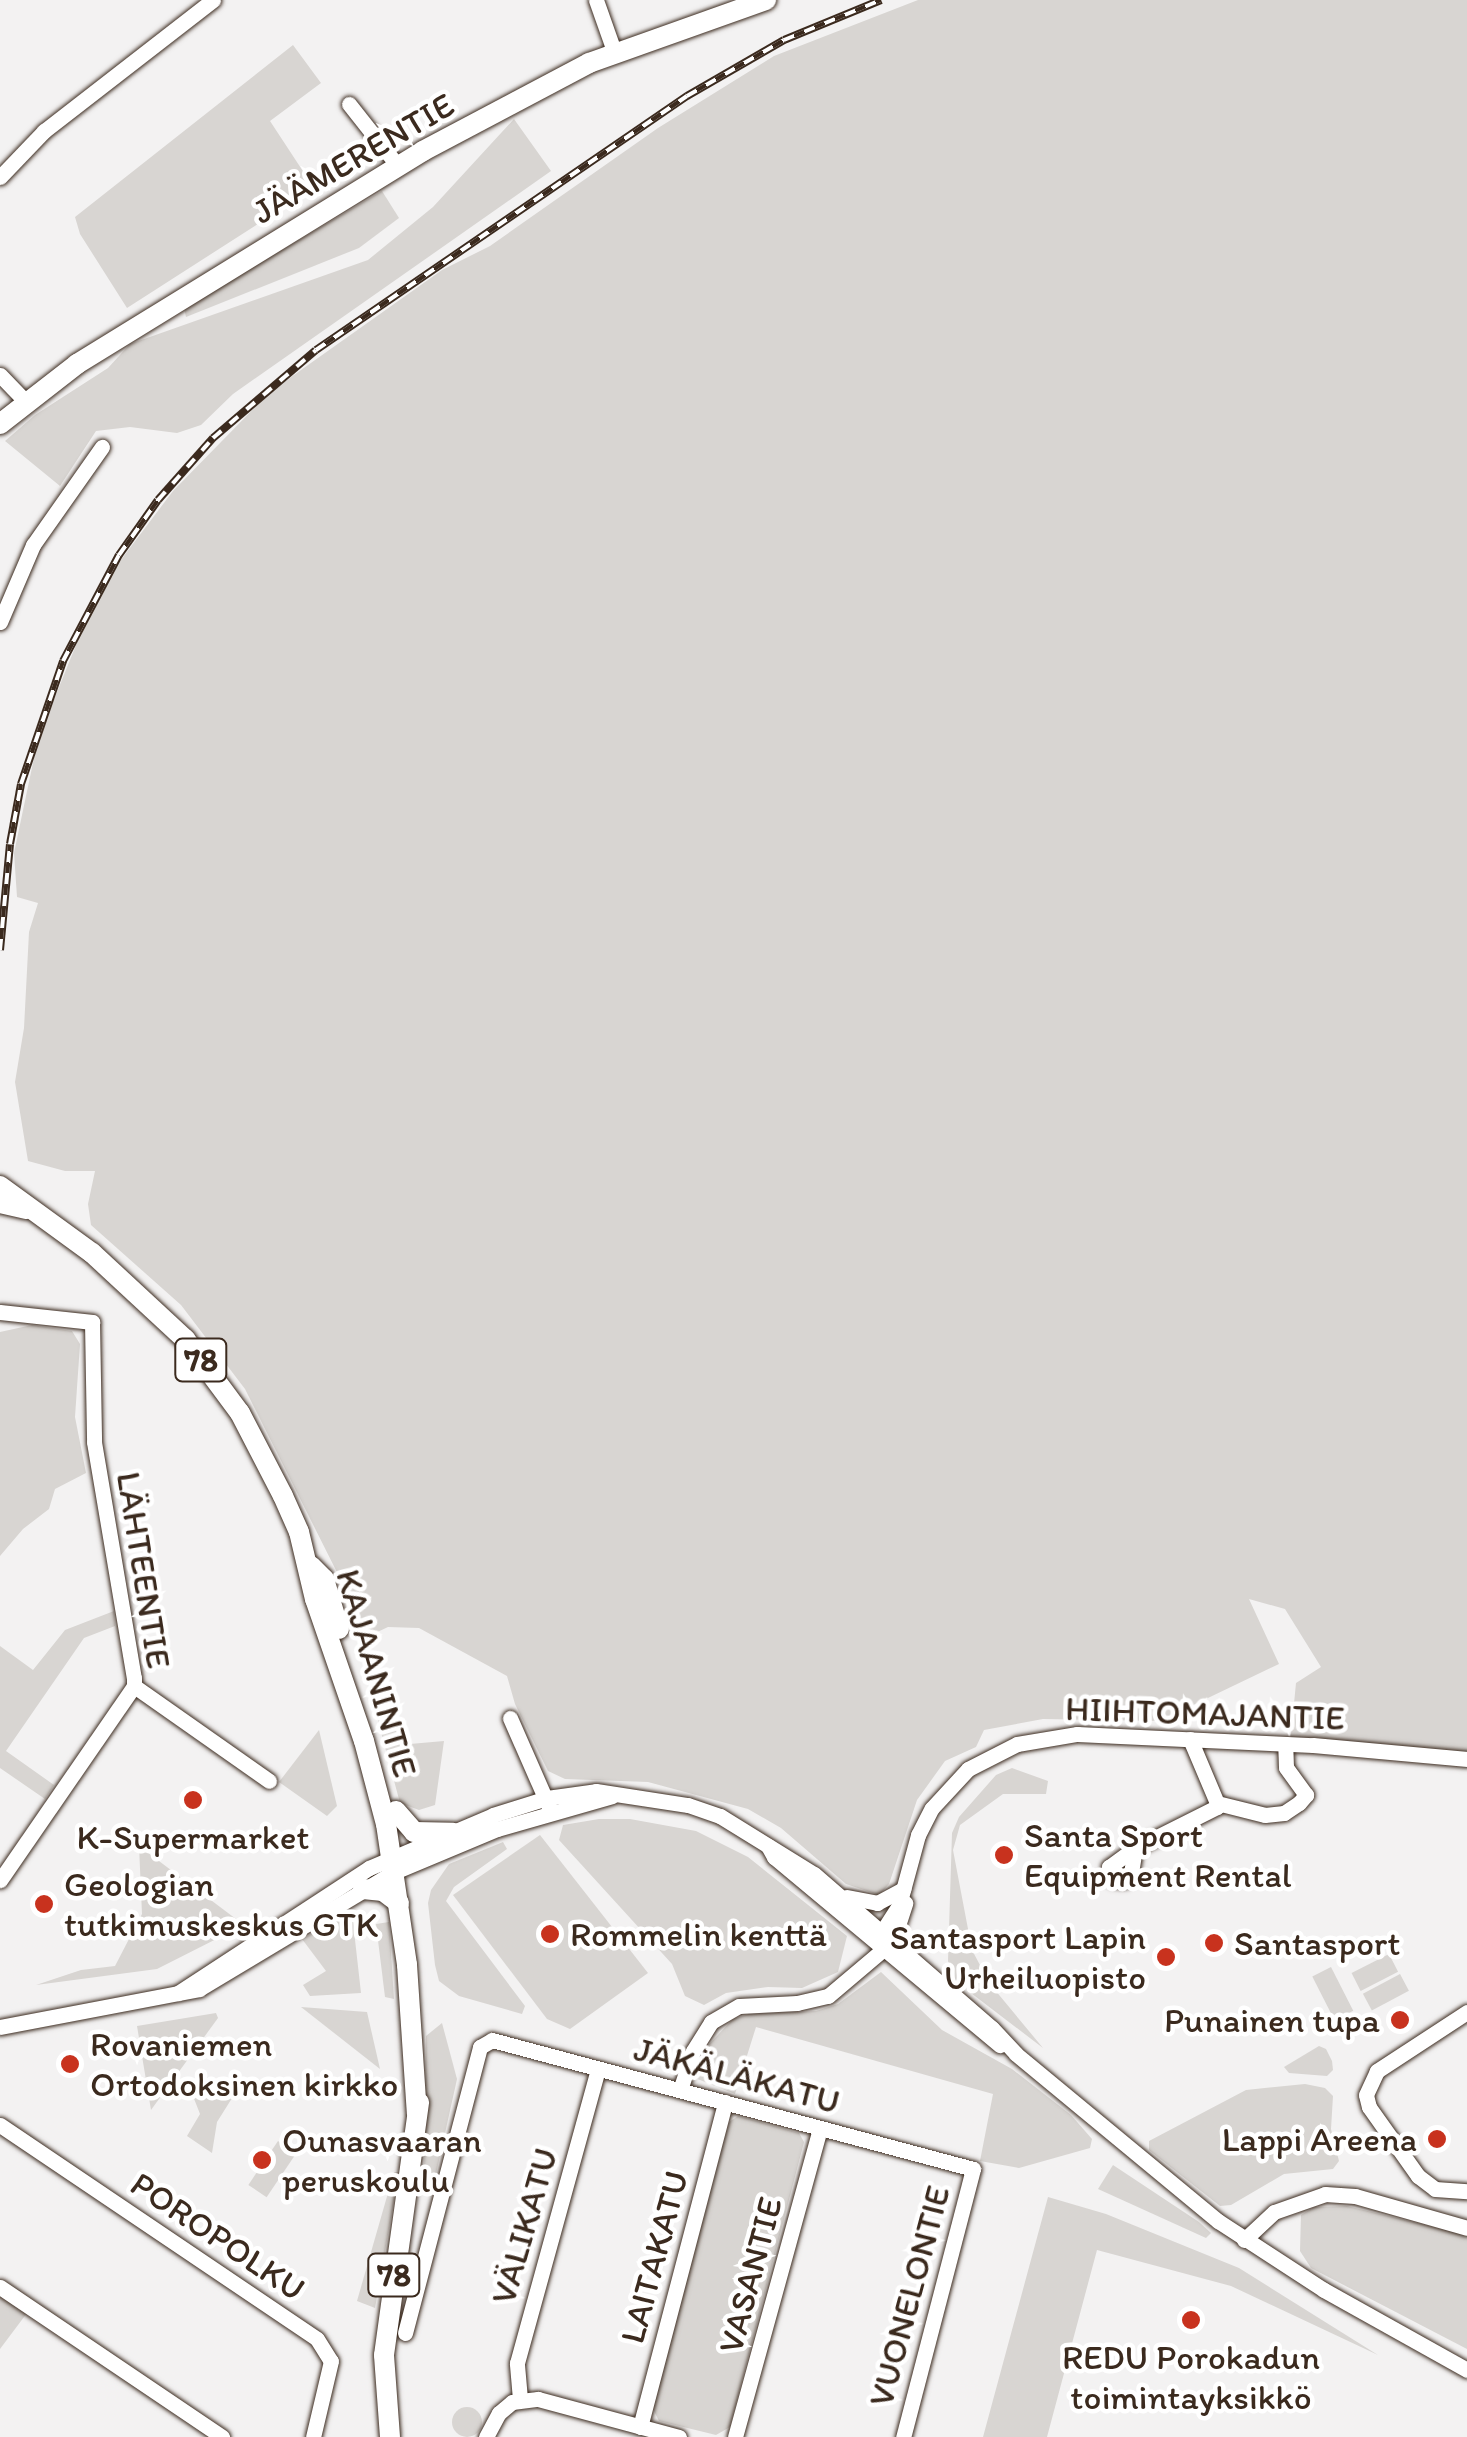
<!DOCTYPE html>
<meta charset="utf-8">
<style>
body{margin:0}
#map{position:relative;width:1467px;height:2437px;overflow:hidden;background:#f3f2f2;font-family:Itim,sans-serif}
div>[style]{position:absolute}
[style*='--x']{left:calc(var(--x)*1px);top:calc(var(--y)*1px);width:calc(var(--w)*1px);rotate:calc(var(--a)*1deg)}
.green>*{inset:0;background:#d8d5d2;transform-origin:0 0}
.round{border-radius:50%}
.roads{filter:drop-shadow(0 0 2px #3b2a1e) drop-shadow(0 0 2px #3b2a1e)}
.minor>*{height:15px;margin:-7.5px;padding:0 7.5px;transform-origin:7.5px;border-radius:7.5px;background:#fff}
.major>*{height:20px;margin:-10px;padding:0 10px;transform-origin:10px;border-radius:10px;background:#fff}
.rail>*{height:8px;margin-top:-4px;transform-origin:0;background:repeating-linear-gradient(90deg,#fff 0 11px,#3b2a1e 0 22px);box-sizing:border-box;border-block:2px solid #3b2a1e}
.dots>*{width:28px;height:28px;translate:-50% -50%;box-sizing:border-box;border:5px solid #fff;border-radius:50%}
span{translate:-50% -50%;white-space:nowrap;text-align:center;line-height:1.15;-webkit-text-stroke:9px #fff;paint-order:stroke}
.shield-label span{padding:2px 8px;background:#fff;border:2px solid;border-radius:8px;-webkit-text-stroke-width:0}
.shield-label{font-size:32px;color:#3b2a1e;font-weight:700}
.street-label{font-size:35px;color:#3b2a1e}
.poi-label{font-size:35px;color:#3b2a1e}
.left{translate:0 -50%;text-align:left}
.right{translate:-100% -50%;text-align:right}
</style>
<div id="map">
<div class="green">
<div style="clip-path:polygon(918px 0,1467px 0,1467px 1759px,1285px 1744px,1291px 1734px,1296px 1683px,1321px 1667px,1285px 1609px,1249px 1599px,1279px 1664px,1160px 1721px,1043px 1719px,984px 1730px,976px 1747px,945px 1761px,917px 1800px,889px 1884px,879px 1895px,846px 1884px,781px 1828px,748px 1809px,648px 1782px,565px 1779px,548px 1771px,515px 1704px,507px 1676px,419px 1628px,388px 1627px,369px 1636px,245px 1389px,181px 1305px,91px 1225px,88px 1204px,95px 1171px,65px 1171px,28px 1161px,15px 1082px,24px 1028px,29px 932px,38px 903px,17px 897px,14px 853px,38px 739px,89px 613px,114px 569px,173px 491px,270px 392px,442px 270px,490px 246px,658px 128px,774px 56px)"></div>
<div style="clip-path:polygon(293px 45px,321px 83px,270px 121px,314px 188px,127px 308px,80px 234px,75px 217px)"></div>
<div style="clip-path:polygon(514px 119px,551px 171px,233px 394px,201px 425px,177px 433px,130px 427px,96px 431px,60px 486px,5px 441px,35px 415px,108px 368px,130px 344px,368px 260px,433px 207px)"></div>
<div style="clip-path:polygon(382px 191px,399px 218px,359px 248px,186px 317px,184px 308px)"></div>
<div style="clip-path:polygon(32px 1325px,72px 1331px,80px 1344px,75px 1417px,86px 1473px,55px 1489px,49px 1509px,23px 1529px,0 1556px,0 1332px)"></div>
<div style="clip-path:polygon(114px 1611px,115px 1626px,84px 1638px,6px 1751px,54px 1785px,45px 1799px,0 1768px,0 1646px,33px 1670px,65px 1630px)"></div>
<div style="clip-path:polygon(383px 1695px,410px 1744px,444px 1741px,435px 1805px,419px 1810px,400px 1803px,374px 1706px)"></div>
<div style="clip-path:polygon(319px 1730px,337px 1806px,327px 1816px,279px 1782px)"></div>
<div style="clip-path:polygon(1012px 1768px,1048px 1781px,1046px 1794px,1003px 1794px,960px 1825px,953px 1850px,972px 1950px,990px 1984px,1043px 2048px,954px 1980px,948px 1961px,952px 1833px,959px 1817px,996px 1775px)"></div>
<div style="clip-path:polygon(599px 1819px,630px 1819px,696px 1831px,748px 1857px,847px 1936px,838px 1972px,802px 1988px,768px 1987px,726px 1993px,704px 2005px,685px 1996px,672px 1964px,559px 1840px,563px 1825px)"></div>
<div style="clip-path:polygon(540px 1835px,648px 1973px,570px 2029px,547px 2019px,453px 1895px)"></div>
<div style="clip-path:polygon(503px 1842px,507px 1849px,454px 1887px,446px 1901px,525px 2006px,522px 2014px,459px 1996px,439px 1981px,435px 1965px,428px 1903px,431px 1890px,449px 1864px)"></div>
<div style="clip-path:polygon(139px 1846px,244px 1925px,157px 1969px,36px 1985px,81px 1970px,115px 1966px,142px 1914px)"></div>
<div style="clip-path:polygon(352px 1913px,361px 1993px,310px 1996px,303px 1985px,326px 1971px,302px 1939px)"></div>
<div style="clip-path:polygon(389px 1922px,394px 1999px,385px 1997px,376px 1924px)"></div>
<div style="left:1389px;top:1954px;width:20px;height:42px;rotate:63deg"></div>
<div style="left:1331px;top:1967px;width:49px;height:21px;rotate:63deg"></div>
<div style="clip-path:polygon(881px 1972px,942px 2030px,1012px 2069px,1071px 2115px,1092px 2139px,1090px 2148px,1019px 2168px,980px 2161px,993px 2094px,756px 2027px,735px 2094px,695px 2078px,701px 2053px,733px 2019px,749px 2014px,816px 2011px,838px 2004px)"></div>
<div style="left:1400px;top:1974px;width:19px;height:42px;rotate:62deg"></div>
<div style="clip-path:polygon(301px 2007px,367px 2012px,380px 2069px)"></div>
<div style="clip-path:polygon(216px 2013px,218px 2018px,151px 2110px,137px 2026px)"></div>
<div style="clip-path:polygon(442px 2023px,457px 2079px,434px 2183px,424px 2179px,426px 2036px)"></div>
<div style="clip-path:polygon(1319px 2046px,1326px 2049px,1332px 2061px,1333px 2070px,1327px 2076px,1289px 2073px,1284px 2067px)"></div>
<div style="clip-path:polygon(203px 2074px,234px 2095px,217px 2122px,212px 2153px,187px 2136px,200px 2114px,191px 2091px)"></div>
<div style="clip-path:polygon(1305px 2084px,1325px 2088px,1333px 2096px,1331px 2129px,1339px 2161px,1333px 2169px,1284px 2174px,1231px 2205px,1220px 2206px,1149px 2150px,1149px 2141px,1246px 2090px)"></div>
<div style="clip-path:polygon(738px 2116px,799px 2133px,804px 2142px,730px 2427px,716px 2435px,659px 2421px,653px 2409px,729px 2122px)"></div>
<div style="left:278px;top:2141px;width:22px;height:53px;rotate:34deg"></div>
<div style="clip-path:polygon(1113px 2165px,1199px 2222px,1211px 2233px,1206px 2238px,1098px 2189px)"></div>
<div style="clip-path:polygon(394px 2172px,399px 2172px,375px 2308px,357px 2301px)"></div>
<div style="clip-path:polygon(1048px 2197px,1106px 2214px,1239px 2268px,1378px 2355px,1231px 2286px,1097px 2250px,1047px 2437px,983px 2437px)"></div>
<div style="clip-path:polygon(1347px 2206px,1467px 2235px,1467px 2349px,1311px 2268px,1300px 2251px,1301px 2215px,1314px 2207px)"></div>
<div style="clip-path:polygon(0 2295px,27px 2313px,0 2349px)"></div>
<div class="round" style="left:452px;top:2407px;width:30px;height:30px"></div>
</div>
<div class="roads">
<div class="minor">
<div style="--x:596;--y:0;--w:57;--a:70.6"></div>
<div style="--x:349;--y:104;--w:79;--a:51.7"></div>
<div style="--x:0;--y:177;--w:64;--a:-46.3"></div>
<div style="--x:44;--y:131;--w:214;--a:-37.8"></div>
<div style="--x:0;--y:375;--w:36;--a:46"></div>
<div style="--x:0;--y:622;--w:84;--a:-66.8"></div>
<div style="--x:33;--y:545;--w:120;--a:-54.9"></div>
<div style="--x:0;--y:1312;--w:93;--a:6.2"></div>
<div style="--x:92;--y:1322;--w:120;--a:89"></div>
<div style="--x:94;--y:1442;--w:239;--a:80.4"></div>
<div style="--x:134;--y:1678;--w:8;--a:90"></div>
<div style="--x:134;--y:1686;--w:236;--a:124.6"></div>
<div style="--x:134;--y:1686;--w:165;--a:35.1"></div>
<div style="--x:510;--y:1718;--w:97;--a:66.3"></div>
<div style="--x:1190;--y:1739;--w:69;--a:67.1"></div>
<div style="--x:1217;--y:1803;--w:49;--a:14"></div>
<div style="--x:1265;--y:1815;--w:19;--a:-6"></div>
<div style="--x:1284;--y:1813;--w:18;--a:-34"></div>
<div style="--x:1299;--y:1803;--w:11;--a:-49"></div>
<div style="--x:1306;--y:1795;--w:34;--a:-126"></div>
<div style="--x:1286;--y:1767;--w:23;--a:-92"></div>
<div style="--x:768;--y:1846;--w:13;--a:61"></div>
<div style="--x:774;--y:1857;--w:294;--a:39.8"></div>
<div style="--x:1135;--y:1848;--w:26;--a:99"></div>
<div style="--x:1131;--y:1874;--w:9;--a:139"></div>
<div style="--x:1124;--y:1880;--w:11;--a:-175"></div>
<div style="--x:1113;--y:1879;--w:13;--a:-108"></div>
<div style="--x:1109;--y:1867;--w:32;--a:-36"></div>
<div style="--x:1135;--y:1848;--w:92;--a:-26.6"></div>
<div style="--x:1217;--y:1807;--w:4;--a:-90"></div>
<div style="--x:847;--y:1897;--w:31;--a:11"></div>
<div style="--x:877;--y:1903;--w:30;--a:-28"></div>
<div style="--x:882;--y:1949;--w:19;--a:-87"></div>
<div style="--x:883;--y:1930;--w:30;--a:-57"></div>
<div style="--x:899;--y:1905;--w:73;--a:-74.8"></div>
<div style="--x:918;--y:1835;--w:30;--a:-63"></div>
<div style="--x:932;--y:1808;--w:53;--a:-47.3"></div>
<div style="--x:968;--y:1769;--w:55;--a:-27"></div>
<div style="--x:1017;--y:1744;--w:61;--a:-9.5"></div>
<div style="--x:1077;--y:1734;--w:236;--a:2.7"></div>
<div style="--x:1313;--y:1745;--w:155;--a:5.2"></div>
<div style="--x:178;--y:1993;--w:228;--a:-33.2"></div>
<div style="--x:369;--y:1868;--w:135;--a:-23.1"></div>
<div style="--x:493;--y:1815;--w:57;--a:-17.5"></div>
<div style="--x:547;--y:1798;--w:49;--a:-8.1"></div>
<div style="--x:596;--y:1791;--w:93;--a:8.7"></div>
<div style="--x:688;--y:1805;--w:34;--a:19"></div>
<div style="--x:720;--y:1816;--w:110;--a:31.7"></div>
<div style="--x:814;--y:1874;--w:235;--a:40.9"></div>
<div style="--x:992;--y:2028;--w:35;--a:47"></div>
<div style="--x:1016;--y:2054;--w:262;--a:39.6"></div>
<div style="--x:1218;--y:2221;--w:126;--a:33.1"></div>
<div style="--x:1324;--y:2290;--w:164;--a:29.2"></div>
<div style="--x:1467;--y:2012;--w:108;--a:146.8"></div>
<div style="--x:1377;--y:2071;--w:26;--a:115"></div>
<div style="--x:1366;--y:2095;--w:12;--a:76"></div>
<div style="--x:1369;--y:2107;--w:85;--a:54.6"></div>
<div style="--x:1418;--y:2176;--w:21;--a:37"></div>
<div style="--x:1435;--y:2189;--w:32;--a:4"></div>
<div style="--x:0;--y:2027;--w:203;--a:-10.8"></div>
<div style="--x:199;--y:1989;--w:227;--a:-31"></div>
<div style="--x:394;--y:1872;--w:112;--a:-22.7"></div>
<div style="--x:497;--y:1829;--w:120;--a:-16"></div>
<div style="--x:680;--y:2090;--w:41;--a:-71.6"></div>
<div style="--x:693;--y:2051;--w:34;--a:-58"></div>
<div style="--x:711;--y:2022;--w:32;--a:-30"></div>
<div style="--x:739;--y:2006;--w:58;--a:-3"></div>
<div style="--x:797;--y:2003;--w:32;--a:-13"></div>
<div style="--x:828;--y:1996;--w:85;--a:-40.2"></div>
<div style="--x:893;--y:1941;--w:40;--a:-72"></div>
<div style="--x:0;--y:2125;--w:382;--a:34"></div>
<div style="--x:317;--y:2339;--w:26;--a:58"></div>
<div style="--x:331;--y:2361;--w:78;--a:103.3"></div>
<div style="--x:1244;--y:2240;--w:41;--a:-43"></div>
<div style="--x:1274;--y:2212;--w:54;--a:-19.4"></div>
<div style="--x:1325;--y:2194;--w:30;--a:4"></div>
<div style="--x:1355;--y:2196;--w:116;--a:15.9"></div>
<div style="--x:0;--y:2287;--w:268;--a:34"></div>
<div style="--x:405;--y:2333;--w:296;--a:-75.3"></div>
<div style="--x:480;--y:2047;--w:14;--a:-30"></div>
<div style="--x:492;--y:2040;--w:498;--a:15"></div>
<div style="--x:973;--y:2169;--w:277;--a:104.6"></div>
<div style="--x:520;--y:2399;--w:36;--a:-95"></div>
<div style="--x:517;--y:2363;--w:305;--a:-74.6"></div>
<div style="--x:640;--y:2427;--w:336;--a:-75.3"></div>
<div style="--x:486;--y:2437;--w:27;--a:-62"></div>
<div style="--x:499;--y:2413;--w:17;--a:-40"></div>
<div style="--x:512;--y:2402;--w:26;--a:-7"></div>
<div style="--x:538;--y:2399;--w:146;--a:15.1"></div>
<div style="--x:735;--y:2437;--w:320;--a:-74.6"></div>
</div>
<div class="major">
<div style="--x:0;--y:424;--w:98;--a:-37.9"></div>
<div style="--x:77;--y:364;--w:406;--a:-31.6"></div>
<div style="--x:423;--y:151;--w:188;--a:-27.9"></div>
<div style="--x:589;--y:63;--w:188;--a:-19.6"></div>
<div style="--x:0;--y:1186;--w:114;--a:36.1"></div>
<div style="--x:92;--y:1253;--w:127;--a:42.8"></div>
<div style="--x:185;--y:1339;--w:92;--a:53.4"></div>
<div style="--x:240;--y:1413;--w:93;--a:62.6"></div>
<div style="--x:283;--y:1496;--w:39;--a:66"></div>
<div style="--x:299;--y:1532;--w:69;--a:76.6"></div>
<div style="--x:315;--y:1599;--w:150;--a:71"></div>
<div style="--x:364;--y:1741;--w:86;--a:75.2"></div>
<div style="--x:386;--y:1824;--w:143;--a:81.5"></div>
<div style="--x:407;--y:1965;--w:149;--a:86.2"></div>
<div style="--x:0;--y:1203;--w:27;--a:13"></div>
<div style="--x:311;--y:1566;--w:18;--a:45"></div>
<div style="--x:324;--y:1579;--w:52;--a:73.3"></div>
<div style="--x:396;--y:1811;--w:28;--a:49"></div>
<div style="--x:414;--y:1832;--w:39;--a:1"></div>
<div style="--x:363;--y:1889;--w:20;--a:6"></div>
<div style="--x:383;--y:1891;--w:20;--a:37"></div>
<div style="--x:390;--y:2437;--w:82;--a:-94.2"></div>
<div style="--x:384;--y:2355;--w:255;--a:-82.1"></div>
</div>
</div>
<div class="rail">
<div style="--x:0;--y:950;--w:106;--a:-84.6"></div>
<div style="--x:10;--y:844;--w:61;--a:-79.6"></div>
<div style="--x:21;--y:784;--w:130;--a:-71.1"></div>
<div style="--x:63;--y:661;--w:120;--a:-62.2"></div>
<div style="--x:119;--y:555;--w:67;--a:-54.7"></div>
<div style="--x:158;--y:500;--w:83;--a:-48.4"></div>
<div style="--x:213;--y:438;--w:135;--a:-40.5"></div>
<div style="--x:316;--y:350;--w:450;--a:-34.4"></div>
<div style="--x:687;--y:96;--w:112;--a:-30"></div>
<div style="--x:784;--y:40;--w:105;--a:-22.4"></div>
</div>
<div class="dots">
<div style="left:193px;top:1800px;background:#c8321e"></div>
<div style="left:1004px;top:1855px;background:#c8321e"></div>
<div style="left:44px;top:1904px;background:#c8321e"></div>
<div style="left:550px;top:1934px;background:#c8321e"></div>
<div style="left:1214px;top:1943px;background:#c8321e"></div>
<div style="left:1166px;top:1957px;background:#c8321e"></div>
<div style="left:1400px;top:2020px;background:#c8321e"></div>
<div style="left:70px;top:2064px;background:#c8321e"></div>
<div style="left:1437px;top:2139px;background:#c8321e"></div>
<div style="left:262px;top:2160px;background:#c8321e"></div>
<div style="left:1191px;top:2320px;background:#c8321e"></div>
</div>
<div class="shield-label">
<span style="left:201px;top:1360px">78</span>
<span style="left:394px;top:2275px">78</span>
</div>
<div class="street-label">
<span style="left:353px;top:158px;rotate:-30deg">JÄÄMERENTIE</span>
<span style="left:144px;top:1570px;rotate:81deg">LÄHTEENTIE</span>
<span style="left:377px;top:1673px;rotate:74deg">KAJAANINTIE</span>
<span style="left:1205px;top:1713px;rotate:2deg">HIIHTOMAJANTIE</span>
<span style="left:737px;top:2075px;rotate:15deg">JÄKÄLÄKATU</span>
<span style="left:524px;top:2226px;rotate:-74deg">VÄLIKATU</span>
<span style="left:218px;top:2236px;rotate:34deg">POROPOLKU</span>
<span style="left:654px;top:2257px;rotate:-75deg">LAITAKATU</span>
<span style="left:750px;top:2275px;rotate:-75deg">VASANTIE</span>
<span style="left:909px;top:2296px;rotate:-75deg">VUONELONTIE</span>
</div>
<div class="poi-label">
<span class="left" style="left:1024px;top:1855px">Santa Sport<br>Equipment Rental</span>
<span style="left:193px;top:1837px">K-Supermarket</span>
<span class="left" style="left:64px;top:1904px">Geologian<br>tutkimuskeskus GTK</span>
<span class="left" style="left:570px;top:1934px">Rommelin kenttä</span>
<span class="right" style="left:1146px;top:1957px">Santasport Lapin<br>Urheiluopisto</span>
<span class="left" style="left:1234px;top:1943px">Santasport</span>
<span class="right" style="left:1380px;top:2020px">Punainen tupa</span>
<span class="left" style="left:90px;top:2064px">Rovaniemen<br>Ortodoksinen kirkko</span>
<span class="right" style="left:1417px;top:2139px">Lappi Areena</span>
<span class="left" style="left:282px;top:2160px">Ounasvaaran<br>peruskoulu</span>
<span style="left:1191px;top:2377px">REDU Porokadun<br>toimintayksikkö</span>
</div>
</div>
